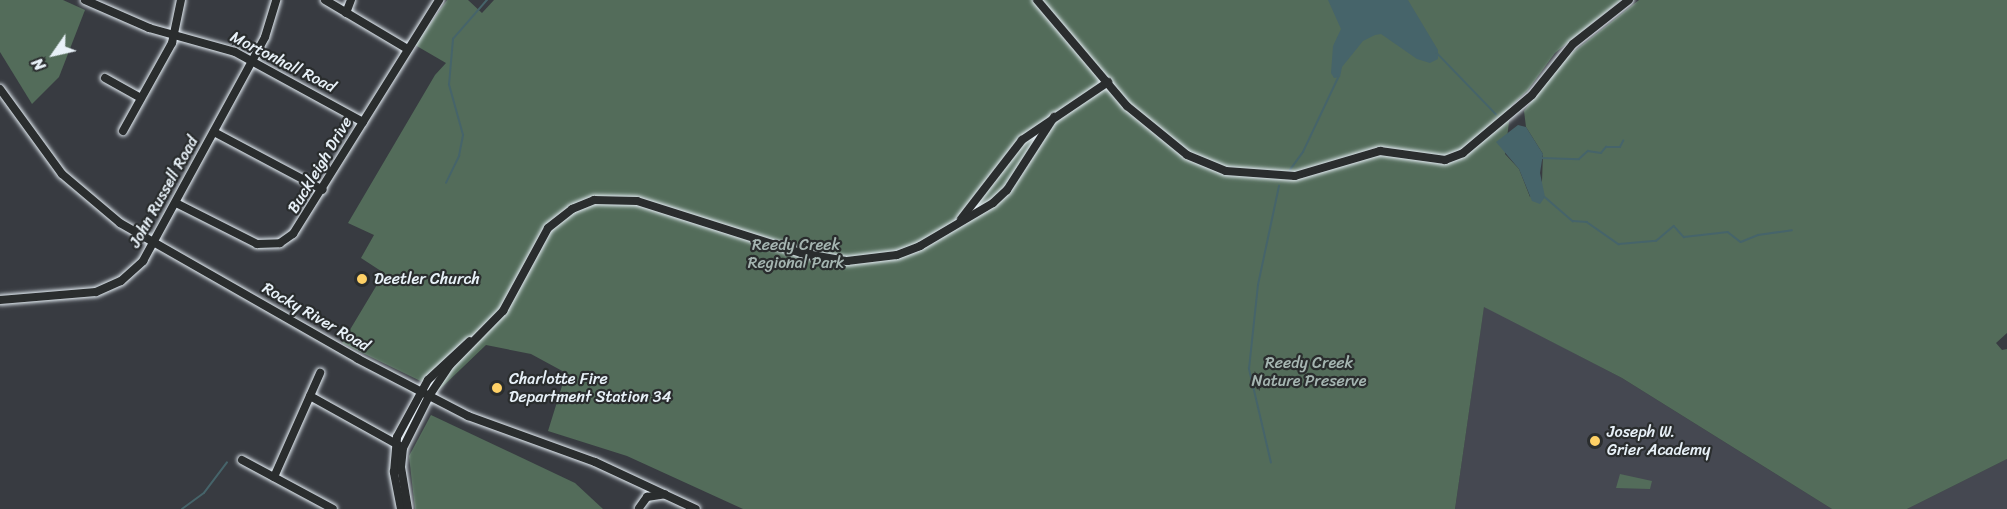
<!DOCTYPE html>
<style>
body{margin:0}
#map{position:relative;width:2007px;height:509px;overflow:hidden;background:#383b41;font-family:Sriracha,sans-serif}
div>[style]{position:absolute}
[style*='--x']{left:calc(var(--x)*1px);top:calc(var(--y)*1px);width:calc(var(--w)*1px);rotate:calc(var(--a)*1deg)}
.built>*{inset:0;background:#454851}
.green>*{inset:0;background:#536c5a}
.water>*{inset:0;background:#46646a}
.stream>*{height:1.5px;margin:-0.75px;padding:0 0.75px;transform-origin:0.75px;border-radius:0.75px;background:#46646a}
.roads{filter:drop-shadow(0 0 2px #e8f1f8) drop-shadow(0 0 2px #e8f1f8)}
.minor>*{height:8px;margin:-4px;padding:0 4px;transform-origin:4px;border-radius:4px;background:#2a2d2e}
.dots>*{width:16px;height:16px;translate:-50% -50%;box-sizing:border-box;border:3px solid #2a2d2e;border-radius:50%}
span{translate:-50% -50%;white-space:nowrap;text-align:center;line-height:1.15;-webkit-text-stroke:4.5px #2a2d2e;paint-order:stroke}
.street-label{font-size:16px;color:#e8f1f8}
.park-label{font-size:16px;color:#a5b5b1}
.poi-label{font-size:16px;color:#e8f1f8}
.left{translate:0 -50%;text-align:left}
.north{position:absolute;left:24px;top:24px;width:60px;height:60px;-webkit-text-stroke:4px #2a2d2e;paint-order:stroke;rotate:236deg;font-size:16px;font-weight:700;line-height:24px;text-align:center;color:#e8f1f8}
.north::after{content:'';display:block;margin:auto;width:21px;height:27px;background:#e8f1f8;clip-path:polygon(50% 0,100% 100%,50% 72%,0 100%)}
</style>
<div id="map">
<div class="built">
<div style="clip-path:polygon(1484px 306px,1622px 378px,1832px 509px,1455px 509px)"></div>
<div style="clip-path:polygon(2007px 459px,2007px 509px,1907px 509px)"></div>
</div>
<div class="green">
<div style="clip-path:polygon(0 0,63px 0,85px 10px,59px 77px,32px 104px,0 52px)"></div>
<div style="clip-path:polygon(447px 0,468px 0,482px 13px,494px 0,1621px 0,1555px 53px,1528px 90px,1511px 106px,1505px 154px,1519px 169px,1530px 197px,1542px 181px,1543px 154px,1526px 127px,1524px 111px,1567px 57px,1639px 0,2007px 0,2007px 333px,1996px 343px,2002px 350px,2007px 349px,2007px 459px,1907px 509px,1832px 509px,1622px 378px,1484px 307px,1455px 509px,743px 509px,627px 456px,548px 431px,566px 373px,531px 354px,486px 345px,439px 390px,342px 343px,384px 273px,361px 258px,374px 235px,348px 223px,435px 75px,446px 63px,415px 45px)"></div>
<div style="clip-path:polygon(431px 415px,575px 483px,603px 509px,415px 509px,409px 456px)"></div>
<div style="clip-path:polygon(1620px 474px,1652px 481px,1650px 489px,1616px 488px)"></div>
</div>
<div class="water">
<div style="clip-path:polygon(1328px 0,1408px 0,1438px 50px,1438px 59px,1430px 63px,1417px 59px,1381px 34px,1375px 35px,1363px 41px,1342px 67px,1340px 77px,1334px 78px,1331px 73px,1333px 46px,1341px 29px)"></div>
<div style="clip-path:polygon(1518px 125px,1526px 127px,1543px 154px,1540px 173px,1545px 197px,1540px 204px,1532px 201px,1519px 169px,1496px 142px)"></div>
</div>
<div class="stream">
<div style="--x:1437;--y:53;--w:85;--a:46"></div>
<div style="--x:1541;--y:158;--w:38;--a:2"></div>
<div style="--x:1579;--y:159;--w:12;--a:-42"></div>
<div style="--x:1588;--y:151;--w:13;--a:9"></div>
<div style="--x:1601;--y:153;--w:8;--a:-50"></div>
<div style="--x:1606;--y:147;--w:14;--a:0"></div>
<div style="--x:1620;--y:147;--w:7;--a:-63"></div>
<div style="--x:1290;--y:170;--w:22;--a:-54"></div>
<div style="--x:1303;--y:152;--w:82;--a:-64.7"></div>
<div style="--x:446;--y:183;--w:30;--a:-64"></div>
<div style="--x:459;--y:156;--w:21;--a:-79"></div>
<div style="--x:463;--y:135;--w:52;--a:-105.6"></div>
<div style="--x:449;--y:85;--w:46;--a:-85"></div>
<div style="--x:453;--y:39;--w:52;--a:-48.9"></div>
<div style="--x:1545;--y:197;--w:37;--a:41"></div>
<div style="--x:1573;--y:221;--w:14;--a:4"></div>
<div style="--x:1587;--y:222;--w:39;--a:35"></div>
<div style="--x:1619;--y:244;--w:37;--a:-5"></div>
<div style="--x:1656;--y:241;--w:23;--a:-40"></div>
<div style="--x:1674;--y:226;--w:15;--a:48"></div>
<div style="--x:1684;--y:237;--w:44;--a:-6.5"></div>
<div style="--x:1728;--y:232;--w:16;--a:38"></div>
<div style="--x:1741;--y:242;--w:18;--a:-22"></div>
<div style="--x:1758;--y:235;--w:34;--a:-8"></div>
<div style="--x:1271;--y:463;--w:97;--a:-103.2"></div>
<div style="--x:1249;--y:369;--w:84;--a:-83.9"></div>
<div style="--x:1258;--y:285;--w:101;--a:-78"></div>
<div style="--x:182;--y:509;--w:27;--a:-36"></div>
<div style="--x:204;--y:493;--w:38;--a:-53"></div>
</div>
<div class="roads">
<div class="minor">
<div style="--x:85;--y:0;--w:70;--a:23.6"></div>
<div style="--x:149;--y:28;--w:89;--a:15.6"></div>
<div style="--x:235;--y:52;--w:146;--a:28.7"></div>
<div style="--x:325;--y:0;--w:94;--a:30.7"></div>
<div style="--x:1037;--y:0;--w:139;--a:49.7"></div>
<div style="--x:1127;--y:106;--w:77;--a:39.2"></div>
<div style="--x:1187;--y:155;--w:42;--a:22.3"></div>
<div style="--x:1226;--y:171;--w:69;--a:4.1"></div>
<div style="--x:1295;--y:176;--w:89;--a:-16.4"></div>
<div style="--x:1380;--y:151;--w:66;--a:7.9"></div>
<div style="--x:1445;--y:160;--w:19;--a:-21"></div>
<div style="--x:1463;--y:153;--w:90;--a:-40"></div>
<div style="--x:1532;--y:95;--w:65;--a:-51.2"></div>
<div style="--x:1573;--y:44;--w:71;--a:-38.2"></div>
<div style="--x:346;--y:13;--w:14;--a:-69"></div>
<div style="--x:105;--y:78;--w:41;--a:29.1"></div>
<div style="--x:0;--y:89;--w:105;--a:53.9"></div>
<div style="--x:62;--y:174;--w:76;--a:40.2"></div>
<div style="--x:120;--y:223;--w:274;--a:29.7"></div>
<div style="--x:358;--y:359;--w:124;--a:27.4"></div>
<div style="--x:468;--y:416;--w:135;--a:19.9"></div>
<div style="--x:595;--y:462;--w:111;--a:25"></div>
<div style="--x:123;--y:131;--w:101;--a:-60.9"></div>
<div style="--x:172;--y:43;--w:44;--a:-78.2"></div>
<div style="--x:214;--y:132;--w:123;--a:28"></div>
<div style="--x:176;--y:203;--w:91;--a:26.8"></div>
<div style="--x:257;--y:244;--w:23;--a:-2"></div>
<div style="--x:280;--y:243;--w:16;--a:-35"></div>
<div style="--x:293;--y:234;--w:276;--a:-58"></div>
<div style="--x:961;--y:219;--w:100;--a:-52.3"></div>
<div style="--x:1022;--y:140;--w:104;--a:-34"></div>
<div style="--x:0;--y:300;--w:96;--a:-4.8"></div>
<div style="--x:96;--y:292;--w:27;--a:-24"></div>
<div style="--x:121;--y:281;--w:30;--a:-42"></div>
<div style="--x:143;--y:261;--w:255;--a:-61.4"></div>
<div style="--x:265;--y:37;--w:39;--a:-73"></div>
<div style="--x:310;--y:396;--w:103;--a:29.1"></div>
<div style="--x:242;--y:460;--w:103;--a:28.3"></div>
<div style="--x:274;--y:477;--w:114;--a:-66.1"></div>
<div style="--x:639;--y:508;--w:14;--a:-54"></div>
<div style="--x:647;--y:497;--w:18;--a:-9"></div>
<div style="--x:401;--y:509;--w:38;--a:-101"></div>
<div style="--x:394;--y:472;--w:35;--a:-85"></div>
<div style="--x:397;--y:437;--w:65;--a:-61.5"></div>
<div style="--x:428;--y:380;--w:57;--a:-42.9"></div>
<div style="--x:408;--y:509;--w:43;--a:-99.5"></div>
<div style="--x:401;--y:467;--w:19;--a:-84"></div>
<div style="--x:403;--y:448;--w:58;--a:-63.4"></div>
<div style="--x:429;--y:396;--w:37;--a:-56"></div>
<div style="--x:450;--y:365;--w:76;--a:-45.5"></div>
<div style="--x:503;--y:311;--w:94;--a:-61.5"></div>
<div style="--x:548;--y:228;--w:31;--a:-38"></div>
<div style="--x:572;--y:209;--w:24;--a:-22"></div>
<div style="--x:594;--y:200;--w:43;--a:1.3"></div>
<div style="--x:637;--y:201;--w:172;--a:17.6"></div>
<div style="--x:801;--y:253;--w:47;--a:9.9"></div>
<div style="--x:847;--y:261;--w:50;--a:-6.8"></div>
<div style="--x:897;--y:255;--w:25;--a:-21"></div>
<div style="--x:920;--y:246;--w:85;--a:-30.5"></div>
<div style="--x:993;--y:203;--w:19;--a:-43"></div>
<div style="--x:1007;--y:190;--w:87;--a:-57.2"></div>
</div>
</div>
<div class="dots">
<div style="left:362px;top:279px;background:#ffd166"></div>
<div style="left:497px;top:388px;background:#ffd166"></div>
<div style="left:1595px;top:441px;background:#ffd166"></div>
</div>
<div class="street-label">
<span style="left:283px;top:62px;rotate:27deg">Mortonhall Road</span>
<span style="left:320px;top:165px;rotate:-59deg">Buckleigh Drive</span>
<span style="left:164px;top:192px;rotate:-61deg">John Russell Road</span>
<span style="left:316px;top:317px;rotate:30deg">Rocky River Road</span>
</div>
<div class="park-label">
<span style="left:796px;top:254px">Reedy Creek<br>Regional Park</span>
<span style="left:1309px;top:372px">Reedy Creek<br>Nature Preserve</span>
</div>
<div class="poi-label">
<span class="left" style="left:374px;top:279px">Deetler Church</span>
<span class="left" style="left:509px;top:388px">Charlotte Fire<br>Department Station 34</span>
<span class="left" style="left:1607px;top:441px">Joseph W.<br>Grier Academy</span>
</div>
<div class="north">N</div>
</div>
